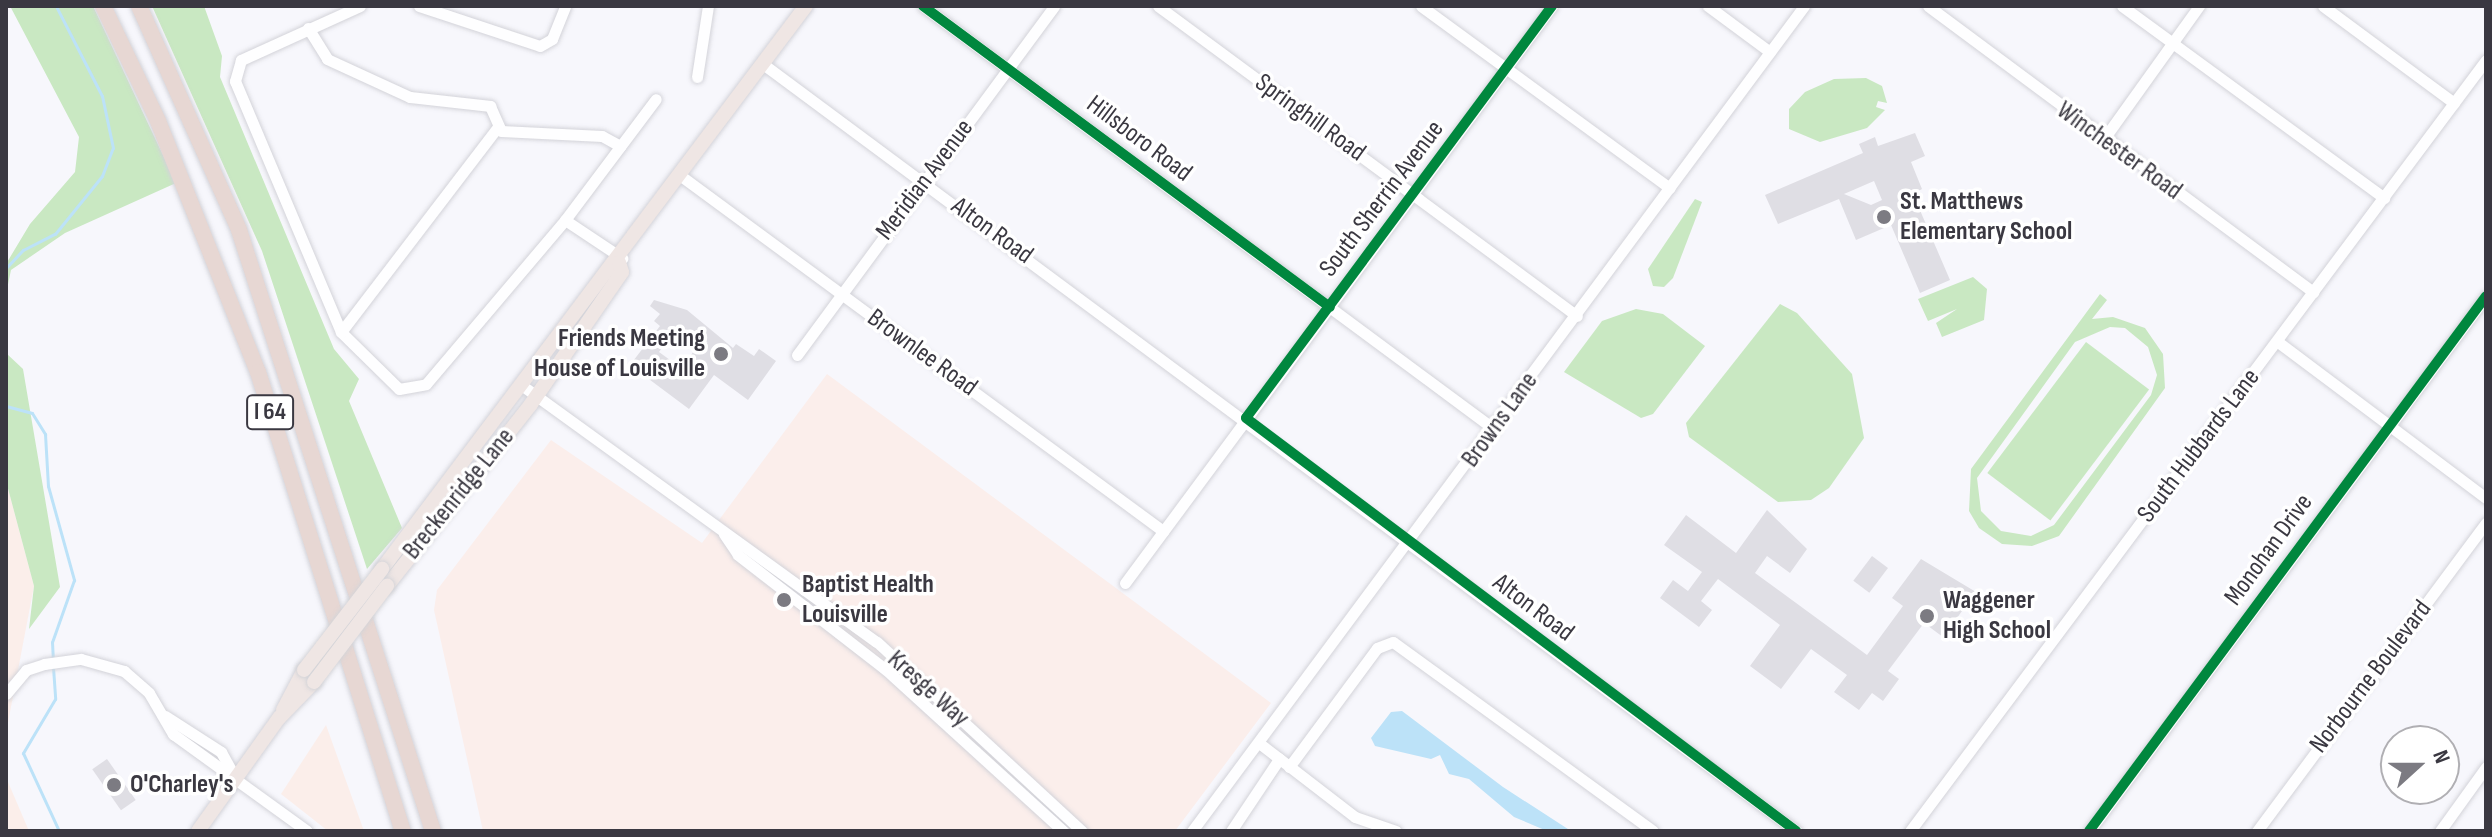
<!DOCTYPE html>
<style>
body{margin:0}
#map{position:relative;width:2492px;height:837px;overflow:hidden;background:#f7f7fc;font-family:"Sofia Sans Condensed",sans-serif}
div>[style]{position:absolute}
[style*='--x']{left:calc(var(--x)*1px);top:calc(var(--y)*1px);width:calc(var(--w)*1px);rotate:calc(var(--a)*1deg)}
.commercial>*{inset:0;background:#fbeeea}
.medical>*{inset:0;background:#fbeeeb}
.green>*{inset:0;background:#c9e8c2;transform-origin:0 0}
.water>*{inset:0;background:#bce2f8}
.stream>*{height:3px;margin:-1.5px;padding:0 1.5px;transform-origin:1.5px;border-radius:1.5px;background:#bce2f8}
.building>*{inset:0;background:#dfdee4;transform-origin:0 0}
.roads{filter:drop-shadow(0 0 2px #d3d3d9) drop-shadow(0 0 2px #d3d3d9)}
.minor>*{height:11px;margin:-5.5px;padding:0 5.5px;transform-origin:5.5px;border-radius:5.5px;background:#fefeff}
.major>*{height:14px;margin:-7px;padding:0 7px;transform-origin:7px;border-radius:7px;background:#efe6e4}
.highway>*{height:16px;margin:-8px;padding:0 8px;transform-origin:8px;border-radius:8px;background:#e7d7d3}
.bridges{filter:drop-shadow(0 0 2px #d4d4d8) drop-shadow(0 0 2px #d4d4d8)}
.major-bridge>*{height:14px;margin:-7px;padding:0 7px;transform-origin:7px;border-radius:7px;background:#efe6e4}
.cycleway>*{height:10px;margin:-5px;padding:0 5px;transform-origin:5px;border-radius:5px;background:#00873e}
.dots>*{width:22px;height:22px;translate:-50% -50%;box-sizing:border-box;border:4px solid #fff;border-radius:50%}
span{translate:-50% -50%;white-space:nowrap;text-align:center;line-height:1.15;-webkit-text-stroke:7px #fff;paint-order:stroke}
.shield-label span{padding:2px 6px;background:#fff;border:2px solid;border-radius:6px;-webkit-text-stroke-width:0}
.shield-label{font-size:24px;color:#3a3841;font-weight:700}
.street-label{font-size:26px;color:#3a3841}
.poi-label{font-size:26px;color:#3a3841;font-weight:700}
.left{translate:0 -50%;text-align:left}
.right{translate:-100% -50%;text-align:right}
.frame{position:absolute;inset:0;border:8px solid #3a3841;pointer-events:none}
.north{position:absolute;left:2380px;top:725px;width:80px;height:80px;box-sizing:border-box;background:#fff;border:2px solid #b0afb3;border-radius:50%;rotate:69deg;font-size:22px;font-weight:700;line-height:32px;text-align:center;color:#3a3841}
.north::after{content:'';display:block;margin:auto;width:28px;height:36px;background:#7c7b82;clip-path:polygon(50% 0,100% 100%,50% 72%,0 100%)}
</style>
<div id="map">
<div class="commercial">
<div style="clip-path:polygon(6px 481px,34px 586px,6px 733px)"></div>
<div style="clip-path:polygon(326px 725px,364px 831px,328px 831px,281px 794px)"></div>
<div style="clip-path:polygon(6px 752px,8px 782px,29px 831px,6px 831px)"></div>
</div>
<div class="medical">
<div style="clip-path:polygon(827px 374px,1271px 703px,1175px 831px,483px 831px,434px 610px,437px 590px,551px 440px,702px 543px)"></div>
</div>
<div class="green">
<div style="clip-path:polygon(10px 6px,93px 6px,176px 183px,65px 233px,11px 270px,6px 294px,6px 264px,30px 224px,75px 172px,79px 137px)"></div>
<div style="clip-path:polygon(152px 6px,204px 6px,222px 56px,220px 77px,334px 349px,359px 379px,349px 401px,402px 528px,367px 569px,262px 251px)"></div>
<div style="clip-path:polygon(1866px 78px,1882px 86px,1887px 103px,1878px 101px,1876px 107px,1885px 110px,1867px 128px,1820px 142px,1789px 129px,1789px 109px,1805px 92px,1834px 79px)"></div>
<div style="clip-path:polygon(1695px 199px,1702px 202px,1673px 278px,1664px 287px,1653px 286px,1648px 269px)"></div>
<div style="clip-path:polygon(1973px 277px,1987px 289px,1984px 320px,1942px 337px,1936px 323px,1957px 309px,1928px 321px,1918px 299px)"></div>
<div style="clip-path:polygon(evenodd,2100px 294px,2107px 300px,2092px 319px,2113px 317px,2145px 328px,2163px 354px,2165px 388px,2059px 536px,2032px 546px,2002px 544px,1979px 528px,1969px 511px,1971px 469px,2100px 294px,2110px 327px,2125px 328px,2148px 347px,2157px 375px,2151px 395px,2054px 525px,2031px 536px,2001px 531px,1981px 511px,1977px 478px,2075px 342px,2110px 327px)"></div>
<div style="clip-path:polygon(1780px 304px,1797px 313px,1852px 374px,1864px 438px,1829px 488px,1811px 500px,1778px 502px,1689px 437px,1686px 423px)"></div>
<div style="clip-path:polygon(1636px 309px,1663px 314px,1705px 346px,1653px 414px,1641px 418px,1564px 372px,1602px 321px)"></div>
<div style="left:2086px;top:342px;width:79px;height:164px;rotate:37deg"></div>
<div style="clip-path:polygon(6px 353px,23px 369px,60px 587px,29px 629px,34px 586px,6px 481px)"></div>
</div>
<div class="water">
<div style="clip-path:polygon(1402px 711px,1503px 787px,1571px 831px,1547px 831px,1514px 817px,1469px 779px,1449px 774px,1440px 755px,1431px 759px,1375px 746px,1371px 738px,1391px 712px)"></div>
</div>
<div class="stream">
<div style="--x:6;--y:268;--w:25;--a:-47"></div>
<div style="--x:23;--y:250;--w:36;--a:-27"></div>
<div style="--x:55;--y:234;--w:75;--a:-51"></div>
<div style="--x:102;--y:176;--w:30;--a:-69"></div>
<div style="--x:113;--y:148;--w:53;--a:-101.9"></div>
<div style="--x:102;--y:96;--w:101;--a:-117.1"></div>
<div style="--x:6;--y:406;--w:27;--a:15"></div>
<div style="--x:32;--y:413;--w:25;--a:58"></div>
<div style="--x:45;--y:434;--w:52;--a:86.7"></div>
<div style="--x:48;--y:486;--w:98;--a:74.5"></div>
<div style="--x:74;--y:580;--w:66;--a:109.5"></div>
<div style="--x:52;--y:642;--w:18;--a:87"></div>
<div style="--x:53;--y:667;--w:32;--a:86"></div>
<div style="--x:55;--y:699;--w:63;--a:120.7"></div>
<div style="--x:23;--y:753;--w:86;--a:65.2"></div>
</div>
<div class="building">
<div style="clip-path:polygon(evenodd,1915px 133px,1925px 156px,1911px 162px,1922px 189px,1913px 194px,1950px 280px,1920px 293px,1891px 225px,1856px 240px,1839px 199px,1778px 224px,1765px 195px,1863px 153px,1859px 144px,1875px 137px,1878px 146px,1915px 133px,1874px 181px,1882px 200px,1871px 205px,1844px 194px,1874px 181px)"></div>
<div style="clip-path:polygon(evenodd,654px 300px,687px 310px,733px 348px,736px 344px,754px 356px,759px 349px,776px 361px,748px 400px,714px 375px,689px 409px,630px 365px,660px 326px,654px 321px,660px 314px,650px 306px,654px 300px,672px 334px,694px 351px,681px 368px,659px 352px,672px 334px)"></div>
<div style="clip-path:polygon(1767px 510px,1807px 549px,1790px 573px,1767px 556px,1755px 573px,1867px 655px,1903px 606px,1892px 598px,1921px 559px,1976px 592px,1943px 637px,1924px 623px,1888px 671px,1899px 679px,1883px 701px,1872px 693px,1859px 710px,1834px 692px,1847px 675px,1811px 649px,1781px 689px,1750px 666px,1780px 625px,1718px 579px,1701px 601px,1712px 610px,1699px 627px,1660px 598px,1673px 580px,1688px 591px,1702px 572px,1664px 545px,1686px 515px,1736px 553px)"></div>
<div style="left:1872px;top:556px;width:20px;height:31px;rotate:37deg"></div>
<div style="left:107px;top:759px;width:50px;height:18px;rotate:55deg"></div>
</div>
<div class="roads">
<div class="minor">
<div style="--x:360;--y:6;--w:131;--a:155.6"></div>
<div style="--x:241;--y:60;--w:22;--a:106"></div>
<div style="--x:235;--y:81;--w:272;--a:67.1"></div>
<div style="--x:341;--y:332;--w:81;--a:44.5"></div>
<div style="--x:399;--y:389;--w:27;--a:-10"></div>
<div style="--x:426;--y:384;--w:215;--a:-49.7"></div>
<div style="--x:565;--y:220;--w:151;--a:-53.1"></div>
<div style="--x:419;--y:6;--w:127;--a:18.3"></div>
<div style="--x:540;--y:46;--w:14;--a:-30"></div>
<div style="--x:552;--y:39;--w:35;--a:-68"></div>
<div style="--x:923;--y:6;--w:711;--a:36.53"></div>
<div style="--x:1158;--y:6;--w:521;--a:36.5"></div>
<div style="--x:1421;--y:6;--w:308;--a:36.2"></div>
<div style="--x:1708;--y:6;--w:77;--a:36.6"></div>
<div style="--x:1928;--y:6;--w:480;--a:36.6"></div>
<div style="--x:2122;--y:6;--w:325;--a:36.2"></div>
<div style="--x:2323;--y:6;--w:163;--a:36.5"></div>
<div style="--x:308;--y:28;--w:36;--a:58"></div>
<div style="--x:327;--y:59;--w:91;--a:24.6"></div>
<div style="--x:410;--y:97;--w:81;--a:6.4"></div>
<div style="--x:490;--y:106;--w:27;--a:66"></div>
<div style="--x:501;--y:131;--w:101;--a:2.8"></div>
<div style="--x:602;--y:136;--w:21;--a:29"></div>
<div style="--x:763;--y:64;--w:1287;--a:36.59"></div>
<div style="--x:697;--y:77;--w:72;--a:-81.2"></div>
<div style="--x:2103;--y:140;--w:165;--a:-54.4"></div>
<div style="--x:681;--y:176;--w:599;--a:36.37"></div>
<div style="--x:565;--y:220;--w:69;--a:33.7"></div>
<div style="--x:341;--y:332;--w:257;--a:-52.6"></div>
<div style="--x:2278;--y:342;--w:260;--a:36.9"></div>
<div style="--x:797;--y:355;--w:433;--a:-53.6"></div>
<div style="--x:520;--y:384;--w:440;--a:35.9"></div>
<div style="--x:877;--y:642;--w:279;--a:42.7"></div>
<div style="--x:724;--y:534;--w:25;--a:56"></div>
<div style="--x:738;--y:555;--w:186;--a:37.8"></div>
<div style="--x:885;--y:669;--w:241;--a:42.3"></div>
<div style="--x:1125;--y:583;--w:718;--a:-53.5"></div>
<div style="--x:6;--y:694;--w:31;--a:-50"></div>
<div style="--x:26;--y:670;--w:19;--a:-18"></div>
<div style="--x:44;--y:664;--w:37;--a:-8"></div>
<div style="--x:81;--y:659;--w:45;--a:15.6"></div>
<div style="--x:124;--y:671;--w:33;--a:41"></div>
<div style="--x:149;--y:693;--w:48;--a:59.7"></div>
<div style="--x:173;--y:734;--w:165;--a:35.9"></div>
<div style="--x:165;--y:716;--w:67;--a:32.7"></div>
<div style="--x:221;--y:752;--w:31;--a:61"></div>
<div style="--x:1259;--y:743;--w:121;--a:37.6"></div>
<div style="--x:1355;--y:817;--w:43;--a:18.9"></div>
<div style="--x:1289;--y:767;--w:148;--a:-53.5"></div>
<div style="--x:1377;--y:648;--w:17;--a:-21"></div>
<div style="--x:1393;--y:642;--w:321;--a:36"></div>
<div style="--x:1192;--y:831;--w:1027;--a:-53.43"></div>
<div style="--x:1231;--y:831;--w:87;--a:-56.3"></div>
<div style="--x:1910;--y:831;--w:962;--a:-53.24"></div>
<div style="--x:2089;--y:831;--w:666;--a:-53.42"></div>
<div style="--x:2257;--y:831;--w:384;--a:-53.4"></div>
<div style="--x:2440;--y:831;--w:79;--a:-54.3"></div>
</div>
<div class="major">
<div style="--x:382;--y:569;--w:705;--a:-53.02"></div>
<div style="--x:387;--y:586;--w:232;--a:-51.6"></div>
<div style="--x:531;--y:404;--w:160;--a:-55.4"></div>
<div style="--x:622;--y:272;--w:10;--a:-107"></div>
<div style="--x:283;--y:710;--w:45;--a:-62.3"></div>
<div style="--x:198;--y:831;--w:139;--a:-54.4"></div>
<div style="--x:279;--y:718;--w:50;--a:-45.8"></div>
</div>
<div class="highway">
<div style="--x:103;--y:6;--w:127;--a:64.4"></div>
<div style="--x:158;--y:121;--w:270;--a:68.3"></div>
<div style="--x:258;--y:372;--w:481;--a:72.5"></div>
<div style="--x:139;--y:6;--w:245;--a:65.9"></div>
<div style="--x:239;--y:230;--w:632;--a:72.11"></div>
</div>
</div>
<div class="bridges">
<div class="major-bridge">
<div style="--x:304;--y:670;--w:128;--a:-52.3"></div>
<div style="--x:314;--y:682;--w:121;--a:-52.8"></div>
</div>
</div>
<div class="cycleway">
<div style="--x:923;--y:6;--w:506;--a:36.49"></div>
<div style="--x:1552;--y:6;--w:513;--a:126.6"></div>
<div style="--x:1246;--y:418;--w:688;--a:36.9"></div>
<div style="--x:2089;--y:831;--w:666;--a:-53.42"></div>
</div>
<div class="dots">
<div style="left:1884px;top:217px;background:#7c7b82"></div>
<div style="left:721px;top:354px;background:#7c7b82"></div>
<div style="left:784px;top:600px;background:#7c7b82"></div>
<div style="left:1927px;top:616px;background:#7c7b82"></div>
<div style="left:114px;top:785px;background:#7c7b82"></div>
</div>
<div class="shield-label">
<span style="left:270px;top:412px">I 64</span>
</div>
<div class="street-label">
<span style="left:1310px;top:118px;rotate:36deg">Springhill Road</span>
<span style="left:1139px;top:139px;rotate:37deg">Hillsboro Road</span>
<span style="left:2119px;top:151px;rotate:36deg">Winchester Road</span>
<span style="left:925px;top:180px;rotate:-53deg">Meridian Avenue</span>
<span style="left:1382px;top:199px;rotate:-53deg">South Sherrin Avenue</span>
<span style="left:992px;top:231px;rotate:36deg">Alton Road</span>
<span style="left:922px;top:353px;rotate:36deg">Brownlee Road</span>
<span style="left:1500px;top:420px;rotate:-54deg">Browns Lane</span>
<span style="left:2199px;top:446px;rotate:-53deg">South Hubbards Lane</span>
<span style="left:459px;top:494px;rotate:-51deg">Breckenridge Lane</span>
<span style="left:2269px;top:550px;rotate:-54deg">Monohan Drive</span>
<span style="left:1533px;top:608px;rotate:37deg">Alton Road</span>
<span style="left:2371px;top:677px;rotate:-53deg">Norbourne Boulevard</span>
<span style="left:928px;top:689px;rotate:42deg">Kresge Way</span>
</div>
<div class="poi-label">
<span class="left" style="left:1900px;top:217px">St. Matthews<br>Elementary School</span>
<span class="right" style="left:705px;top:354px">Friends Meeting<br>House of Louisville</span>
<span class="left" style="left:802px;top:600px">Baptist Health<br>Louisville</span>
<span class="left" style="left:1943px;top:616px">Waggener<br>High School</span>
<span class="left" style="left:130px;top:785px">O'Charley's</span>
</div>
<div class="frame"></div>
<div class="north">N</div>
</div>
